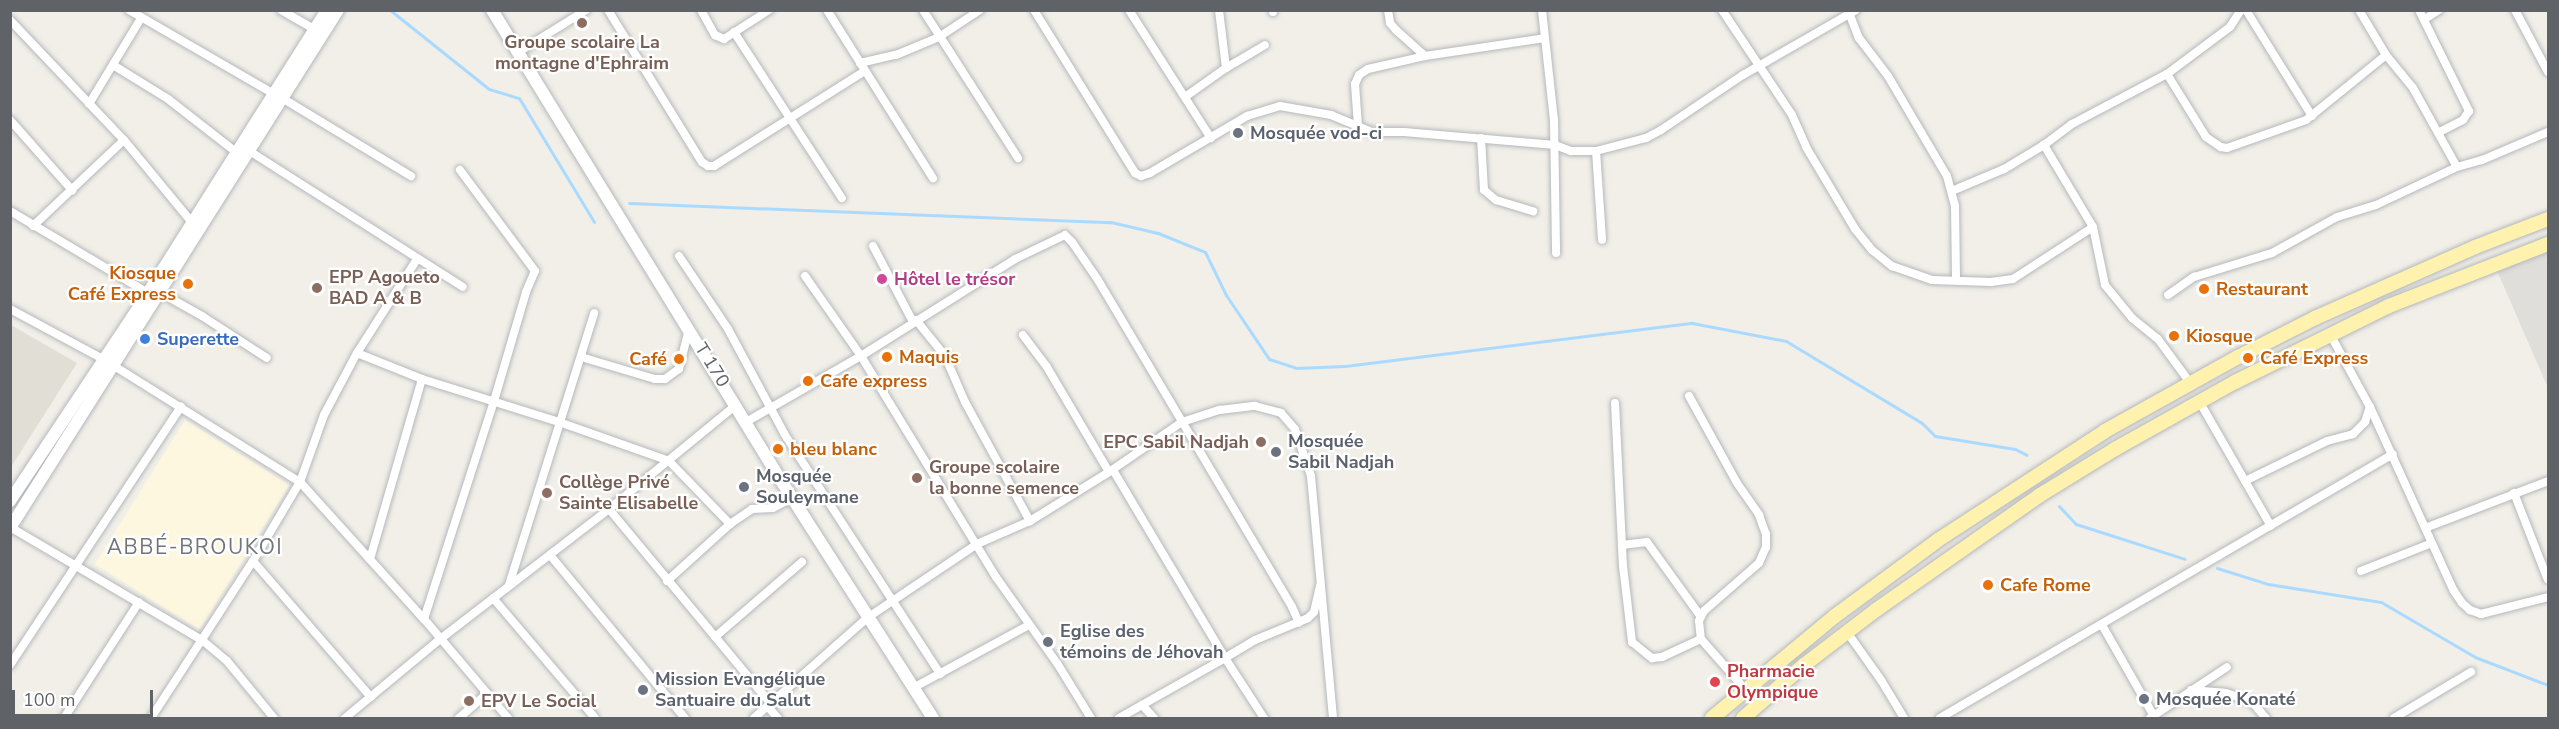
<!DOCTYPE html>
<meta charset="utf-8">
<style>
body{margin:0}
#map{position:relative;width:2559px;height:729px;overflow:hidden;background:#f1efe8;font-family:"Nunito Sans",sans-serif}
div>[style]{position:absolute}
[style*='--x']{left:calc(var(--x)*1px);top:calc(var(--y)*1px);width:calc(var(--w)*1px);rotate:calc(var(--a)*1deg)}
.commercial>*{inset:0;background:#fef7e0;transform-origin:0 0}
.industrial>*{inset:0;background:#e0deda}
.education>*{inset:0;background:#e1ded6}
.stream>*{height:3px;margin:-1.5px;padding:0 1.5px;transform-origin:1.5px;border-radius:1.5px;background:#aadaff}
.roads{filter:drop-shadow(0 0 2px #b5b8bc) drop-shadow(0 0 2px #b5b8bc)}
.street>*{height:8px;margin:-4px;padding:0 4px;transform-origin:4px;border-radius:4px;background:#fff}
.secondary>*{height:12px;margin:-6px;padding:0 6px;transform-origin:6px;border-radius:6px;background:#fff}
.primary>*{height:14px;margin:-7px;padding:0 7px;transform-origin:7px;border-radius:7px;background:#fff2af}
.dots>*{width:16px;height:16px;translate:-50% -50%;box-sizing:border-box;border:3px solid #fff;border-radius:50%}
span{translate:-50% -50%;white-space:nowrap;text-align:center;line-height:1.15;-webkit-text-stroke:4.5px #fff;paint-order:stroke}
.education-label{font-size:18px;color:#785e54;font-weight:700}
.left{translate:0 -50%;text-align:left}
.right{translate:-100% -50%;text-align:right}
.worship-label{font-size:18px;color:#5b616d;font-weight:700}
.food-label{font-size:18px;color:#c56008;font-weight:700}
.hotel-label{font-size:18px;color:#b23c85;font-weight:700}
.shop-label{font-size:18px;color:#366cbe;font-weight:700}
.street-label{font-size:18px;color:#5f6368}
.health-label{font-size:18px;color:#be3a42;font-weight:700}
.quarter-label{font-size:21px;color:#70757a;letter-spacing:1.5px}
.frame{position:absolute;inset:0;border:12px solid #5f6368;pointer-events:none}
.scale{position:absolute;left:12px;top:690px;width:141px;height:27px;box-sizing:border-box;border:3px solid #5f6368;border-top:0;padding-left:8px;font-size:18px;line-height:21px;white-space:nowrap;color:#5f6368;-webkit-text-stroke:4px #fff;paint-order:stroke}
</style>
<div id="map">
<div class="commercial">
<div style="left:185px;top:420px;width:123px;height:170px;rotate:32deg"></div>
</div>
<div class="industrial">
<div style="clip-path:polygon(2548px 244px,2548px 388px,2495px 266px)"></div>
</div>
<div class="education">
<div style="clip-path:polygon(11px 325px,77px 363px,11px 467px)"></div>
</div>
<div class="stream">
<div style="--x:390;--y:10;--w:127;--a:38.6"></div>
<div style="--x:489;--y:89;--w:31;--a:17"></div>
<div style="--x:519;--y:98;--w:145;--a:58.8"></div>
<div style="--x:629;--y:203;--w:482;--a:2.3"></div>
<div style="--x:1111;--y:222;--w:48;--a:13.2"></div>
<div style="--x:1158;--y:233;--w:51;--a:22"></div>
<div style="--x:1205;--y:252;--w:48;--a:64"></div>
<div style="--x:1226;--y:295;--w:77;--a:56.1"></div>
<div style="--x:1269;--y:359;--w:28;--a:18"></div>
<div style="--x:1296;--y:368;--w:49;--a:-2.3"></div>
<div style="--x:1345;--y:366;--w:350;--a:-7.1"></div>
<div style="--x:1692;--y:323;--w:96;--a:10.8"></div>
<div style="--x:1786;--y:341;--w:159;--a:31.1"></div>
<div style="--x:1922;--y:423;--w:18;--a:45"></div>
<div style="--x:1935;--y:436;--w:81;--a:9.2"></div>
<div style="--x:2015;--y:449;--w:13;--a:27"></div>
<div style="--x:2059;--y:506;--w:25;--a:47"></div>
<div style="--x:2076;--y:524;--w:114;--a:17.8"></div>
<div style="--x:2217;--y:568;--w:53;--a:17.4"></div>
<div style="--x:2268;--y:584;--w:114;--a:9.1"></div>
<div style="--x:2381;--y:602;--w:109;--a:30.3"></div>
<div style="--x:2475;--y:657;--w:78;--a:21"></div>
</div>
<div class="roads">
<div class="street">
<div style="--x:129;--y:10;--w:168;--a:30.1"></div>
<div style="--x:281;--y:10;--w:38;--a:30"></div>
<div style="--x:608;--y:10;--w:179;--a:58.3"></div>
<div style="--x:702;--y:162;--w:7;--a:34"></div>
<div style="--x:708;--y:166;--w:6;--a:0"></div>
<div style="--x:714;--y:166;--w:178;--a:-32.2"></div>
<div style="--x:701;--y:10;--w:29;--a:61"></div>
<div style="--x:715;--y:35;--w:10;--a:24"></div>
<div style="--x:724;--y:39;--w:54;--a:-32.8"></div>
<div style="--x:827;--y:10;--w:199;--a:57.8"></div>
<div style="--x:923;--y:10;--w:176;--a:57.3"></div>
<div style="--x:1034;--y:10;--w:192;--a:58.2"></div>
<div style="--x:1135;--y:173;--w:7;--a:27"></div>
<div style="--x:1141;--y:176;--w:9;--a:-18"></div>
<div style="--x:1150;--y:173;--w:113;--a:-30.4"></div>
<div style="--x:1247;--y:116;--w:34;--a:-17"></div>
<div style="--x:1280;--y:106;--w:52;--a:10"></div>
<div style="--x:1331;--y:115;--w:44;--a:22.5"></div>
<div style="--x:1372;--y:132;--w:32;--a:0"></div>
<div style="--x:1404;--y:132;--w:152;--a:4.9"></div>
<div style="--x:1555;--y:145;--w:17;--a:21"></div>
<div style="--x:1571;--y:151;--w:25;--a:0"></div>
<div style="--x:1596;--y:151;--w:52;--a:-14.6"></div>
<div style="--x:1646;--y:138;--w:17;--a:-28"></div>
<div style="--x:1661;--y:130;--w:99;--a:-33.9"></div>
<div style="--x:1743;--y:75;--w:130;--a:-29.9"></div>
<div style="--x:1129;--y:10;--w:152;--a:57.4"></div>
<div style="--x:1273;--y:10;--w:2;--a:90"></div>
<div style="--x:1388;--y:10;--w:13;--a:81"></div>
<div style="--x:1390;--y:23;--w:9;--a:49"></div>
<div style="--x:1396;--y:30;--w:39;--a:42"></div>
<div style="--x:1425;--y:56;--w:121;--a:-8.5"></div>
<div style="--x:1542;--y:10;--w:111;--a:83.8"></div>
<div style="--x:1554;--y:120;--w:133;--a:89.1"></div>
<div style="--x:1722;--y:10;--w:126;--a:56.3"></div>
<div style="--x:1792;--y:115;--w:35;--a:66"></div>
<div style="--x:1806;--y:147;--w:96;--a:59.1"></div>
<div style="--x:1855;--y:229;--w:27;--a:51"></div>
<div style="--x:1872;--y:250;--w:26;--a:39"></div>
<div style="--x:1892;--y:266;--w:42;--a:19.3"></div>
<div style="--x:1932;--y:280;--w:59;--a:1.9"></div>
<div style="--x:1991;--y:282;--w:22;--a:-8"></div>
<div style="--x:2013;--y:279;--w:95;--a:-33"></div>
<div style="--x:2093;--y:227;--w:96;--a:-120.9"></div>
<div style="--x:2044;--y:145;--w:47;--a:149"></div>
<div style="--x:2004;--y:169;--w:56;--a:157.1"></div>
<div style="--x:1848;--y:10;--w:30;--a:69"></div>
<div style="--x:1859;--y:38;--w:48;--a:52.7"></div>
<div style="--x:1888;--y:76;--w:116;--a:59.5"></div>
<div style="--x:1947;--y:176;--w:31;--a:75"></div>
<div style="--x:1955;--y:206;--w:74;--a:89.2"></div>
<div style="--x:2241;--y:10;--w:20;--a:123"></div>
<div style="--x:2230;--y:27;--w:79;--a:143.3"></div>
<div style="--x:2167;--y:74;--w:74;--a:58.2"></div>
<div style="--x:2206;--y:137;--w:18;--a:34"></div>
<div style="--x:2221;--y:147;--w:6;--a:9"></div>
<div style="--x:2227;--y:148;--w:84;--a:-19.5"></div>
<div style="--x:2306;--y:120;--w:103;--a:-39.1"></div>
<div style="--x:2246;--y:10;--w:125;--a:58.1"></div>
<div style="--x:2359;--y:10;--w:52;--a:59"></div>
<div style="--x:2386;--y:55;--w:43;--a:50.7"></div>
<div style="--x:2413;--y:88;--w:90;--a:60.9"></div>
<div style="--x:2419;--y:10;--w:113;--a:63.7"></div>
<div style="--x:2469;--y:111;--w:11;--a:124"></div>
<div style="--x:2463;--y:120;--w:28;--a:153"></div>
<div style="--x:2515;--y:10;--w:70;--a:62"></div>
<div style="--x:2425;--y:19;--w:17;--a:-33"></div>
<div style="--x:10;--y:20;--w:166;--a:46.5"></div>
<div style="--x:124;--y:140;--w:110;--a:50.5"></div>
<div style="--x:734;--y:32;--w:198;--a:57"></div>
<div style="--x:517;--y:53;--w:81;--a:-31.9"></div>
<div style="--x:860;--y:63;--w:37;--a:-13"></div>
<div style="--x:896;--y:55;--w:47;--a:-22.7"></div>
<div style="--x:939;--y:37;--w:49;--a:-33.4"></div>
<div style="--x:113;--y:65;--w:65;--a:31.7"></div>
<div style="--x:168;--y:99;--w:88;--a:38"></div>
<div style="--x:1226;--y:68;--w:45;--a:-30.5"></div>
<div style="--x:1185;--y:97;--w:50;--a:-35.3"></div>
<div style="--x:1226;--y:68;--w:58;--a:-96.9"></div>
<div style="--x:282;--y:98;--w:151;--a:31.2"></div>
<div style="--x:89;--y:104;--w:100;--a:-58.8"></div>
<div style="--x:10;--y:120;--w:94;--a:48.5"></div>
<div style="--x:1358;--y:126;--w:42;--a:-94.1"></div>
<div style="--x:1355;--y:84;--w:10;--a:-66"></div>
<div style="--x:1359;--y:75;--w:11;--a:-34"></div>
<div style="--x:1368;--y:69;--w:58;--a:-12.8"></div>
<div style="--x:1481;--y:138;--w:52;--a:86.7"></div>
<div style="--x:1484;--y:190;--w:16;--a:40"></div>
<div style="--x:1496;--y:200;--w:39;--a:17"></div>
<div style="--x:2044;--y:145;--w:35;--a:-37"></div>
<div style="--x:2072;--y:124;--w:107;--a:-27.8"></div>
<div style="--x:1596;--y:151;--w:89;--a:86.1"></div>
<div style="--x:251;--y:152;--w:251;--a:32.5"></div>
<div style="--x:10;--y:211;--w:161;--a:30.7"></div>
<div style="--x:148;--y:293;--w:13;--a:0"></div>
<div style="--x:161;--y:293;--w:47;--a:29.3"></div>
<div style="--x:202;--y:316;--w:77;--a:32.9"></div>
<div style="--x:33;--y:226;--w:125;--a:-43.4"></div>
<div style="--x:2093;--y:227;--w:59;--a:78.3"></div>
<div style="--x:2105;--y:285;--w:43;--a:50.7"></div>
<div style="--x:2132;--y:318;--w:33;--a:39"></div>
<div style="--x:2158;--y:339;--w:56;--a:53.7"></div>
<div style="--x:873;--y:246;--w:86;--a:62.2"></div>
<div style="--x:679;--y:256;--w:88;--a:56.1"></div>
<div style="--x:728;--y:329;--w:120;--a:61.7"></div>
<div style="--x:785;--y:435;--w:285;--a:57"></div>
<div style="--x:805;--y:276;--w:98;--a:55"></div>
<div style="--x:861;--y:356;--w:182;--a:-32.2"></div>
<div style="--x:1015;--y:259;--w:55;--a:-25.6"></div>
<div style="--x:1065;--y:235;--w:10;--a:45"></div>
<div style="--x:1072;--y:242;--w:46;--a:55.6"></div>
<div style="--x:1098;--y:280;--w:380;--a:59.3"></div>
<div style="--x:1292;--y:607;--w:17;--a:66"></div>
<div style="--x:2168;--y:295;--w:32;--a:-35"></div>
<div style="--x:2194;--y:277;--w:82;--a:-17.1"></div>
<div style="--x:2272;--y:253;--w:74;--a:-29"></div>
<div style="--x:2337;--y:217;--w:41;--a:-17.1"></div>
<div style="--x:2376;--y:205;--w:89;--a:-25.1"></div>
<div style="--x:2457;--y:167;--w:26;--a:-16"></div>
<div style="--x:2482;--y:160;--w:72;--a:-23"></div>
<div style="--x:10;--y:309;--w:106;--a:28.3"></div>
<div style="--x:103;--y:359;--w:232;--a:32"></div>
<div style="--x:300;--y:482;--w:185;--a:47.9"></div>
<div style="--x:424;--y:619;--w:130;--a:49.7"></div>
<div style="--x:916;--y:320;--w:46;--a:51.1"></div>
<div style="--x:945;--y:356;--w:50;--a:66.5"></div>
<div style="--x:965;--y:402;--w:136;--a:61.4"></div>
<div style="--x:1030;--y:521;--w:93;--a:-31.8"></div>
<div style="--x:1109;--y:472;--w:122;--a:-120.6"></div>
<div style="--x:1047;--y:367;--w:40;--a:-127"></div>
<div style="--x:2330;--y:334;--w:83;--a:61.3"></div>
<div style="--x:2370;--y:407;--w:202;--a:65.5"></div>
<div style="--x:2454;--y:591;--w:14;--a:56"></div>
<div style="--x:2462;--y:603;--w:11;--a:41"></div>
<div style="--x:2470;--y:610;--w:12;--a:20"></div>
<div style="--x:2481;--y:614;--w:69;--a:-14.2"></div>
<div style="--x:357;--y:353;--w:70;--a:21.8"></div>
<div style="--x:422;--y:379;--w:144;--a:17.4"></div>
<div style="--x:559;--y:422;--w:117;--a:19.5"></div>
<div style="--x:669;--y:461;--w:88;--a:45.9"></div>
<div style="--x:581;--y:357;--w:77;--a:16.6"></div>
<div style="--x:655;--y:379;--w:10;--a:0"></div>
<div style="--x:665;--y:379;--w:17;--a:-36"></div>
<div style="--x:679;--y:369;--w:41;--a:-76"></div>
<div style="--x:1689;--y:396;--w:99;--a:61.1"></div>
<div style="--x:1737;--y:483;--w:39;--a:55"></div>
<div style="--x:1759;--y:515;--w:20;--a:70"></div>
<div style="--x:1766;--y:534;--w:13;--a:90"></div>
<div style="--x:1766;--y:547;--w:17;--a:114"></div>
<div style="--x:1759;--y:563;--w:73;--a:138.9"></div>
<div style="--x:1704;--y:611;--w:11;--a:117"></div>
<div style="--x:1699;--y:621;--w:18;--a:84"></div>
<div style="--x:2199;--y:401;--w:144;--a:60.1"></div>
<div style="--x:1615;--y:403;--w:163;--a:87.2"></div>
<div style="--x:1623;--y:566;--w:77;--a:83.2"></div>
<div style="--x:1632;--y:642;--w:26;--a:39"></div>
<div style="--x:1652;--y:658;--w:10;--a:-6"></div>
<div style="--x:1662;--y:657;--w:43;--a:-24.8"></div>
<div style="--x:1701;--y:639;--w:67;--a:48.7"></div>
<div style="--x:746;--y:422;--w:133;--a:-29.9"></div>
<div style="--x:861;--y:356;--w:259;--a:58.6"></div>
<div style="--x:996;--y:577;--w:105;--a:54.7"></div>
<div style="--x:1057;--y:663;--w:65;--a:58.3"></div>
<div style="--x:1113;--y:470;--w:219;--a:59.2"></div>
<div style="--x:1225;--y:658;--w:35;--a:-31"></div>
<div style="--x:1255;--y:640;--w:57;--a:-22.5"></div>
<div style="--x:1308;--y:618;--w:8;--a:-45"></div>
<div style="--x:1314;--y:612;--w:28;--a:-77"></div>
<div style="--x:1109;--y:472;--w:88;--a:-34.4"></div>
<div style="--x:1182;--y:422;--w:40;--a:-18"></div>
<div style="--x:1220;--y:410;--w:35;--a:-7"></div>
<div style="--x:1255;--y:406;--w:27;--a:15"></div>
<div style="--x:1281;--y:413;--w:21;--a:49"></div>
<div style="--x:1295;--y:429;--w:50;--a:71.2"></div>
<div style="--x:1311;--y:476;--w:243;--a:84.8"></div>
<div style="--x:2245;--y:481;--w:91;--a:-26"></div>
<div style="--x:2327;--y:441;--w:27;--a:-15"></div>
<div style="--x:2353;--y:434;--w:17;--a:-45"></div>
<div style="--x:2365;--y:422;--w:16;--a:-72"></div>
<div style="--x:2514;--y:493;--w:93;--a:68.7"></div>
<div style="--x:609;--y:509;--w:254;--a:50.3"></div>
<div style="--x:10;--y:527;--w:223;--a:30.5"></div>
<div style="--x:202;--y:640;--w:33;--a:40"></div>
<div style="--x:227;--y:661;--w:74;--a:50.5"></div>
<div style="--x:2425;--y:528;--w:132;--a:-20.9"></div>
<div style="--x:1622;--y:545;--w:25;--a:-7"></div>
<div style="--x:1647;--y:542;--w:92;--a:54.2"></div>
<div style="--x:550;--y:555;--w:212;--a:50.4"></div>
<div style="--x:370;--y:559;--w:187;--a:-73.9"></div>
<div style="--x:253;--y:561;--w:180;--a:49.1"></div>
<div style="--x:2361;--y:571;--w:76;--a:-21.5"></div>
<div style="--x:667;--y:581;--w:85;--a:-42.1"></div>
<div style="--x:730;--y:524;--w:27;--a:-34"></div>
<div style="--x:752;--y:509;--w:21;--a:-3"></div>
<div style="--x:773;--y:508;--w:21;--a:-28"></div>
<div style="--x:509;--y:585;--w:285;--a:-72.6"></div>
<div style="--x:493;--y:598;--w:157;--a:49.6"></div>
<div style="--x:424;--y:619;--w:229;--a:-72.2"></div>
<div style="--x:494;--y:401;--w:114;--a:-73.6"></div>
<div style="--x:526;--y:292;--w:23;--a:-67"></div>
<div style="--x:535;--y:271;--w:126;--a:-126.6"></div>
<div style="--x:2102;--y:625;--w:107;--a:60.3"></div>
<div style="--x:1847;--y:632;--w:59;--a:54.7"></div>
<div style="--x:1881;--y:680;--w:44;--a:58.8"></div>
<div style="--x:715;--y:637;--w:115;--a:-40.8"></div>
<div style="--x:10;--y:665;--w:310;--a:-56.5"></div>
<div style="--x:913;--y:688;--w:132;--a:-28.5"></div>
<div style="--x:2191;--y:690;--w:35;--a:5"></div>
<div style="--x:2226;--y:693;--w:28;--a:19"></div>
<div style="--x:2252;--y:702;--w:21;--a:49"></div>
<div style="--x:1142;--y:705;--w:18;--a:47"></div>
<div style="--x:768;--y:707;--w:15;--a:48"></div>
<div style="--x:64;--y:718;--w:138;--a:-57.1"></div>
<div style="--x:151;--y:718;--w:187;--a:-57"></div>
<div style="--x:253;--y:561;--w:92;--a:-59.3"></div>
<div style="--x:300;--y:482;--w:71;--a:-70.3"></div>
<div style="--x:324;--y:415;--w:70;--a:-62"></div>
<div style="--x:357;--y:353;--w:112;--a:-57.4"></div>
<div style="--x:345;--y:718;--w:122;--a:-39.7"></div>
<div style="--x:439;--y:640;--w:215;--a:-37.6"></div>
<div style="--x:609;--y:509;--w:164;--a:-39.3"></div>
<div style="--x:459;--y:718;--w:37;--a:-41"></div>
<div style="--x:754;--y:718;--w:151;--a:-41.5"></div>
<div style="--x:867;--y:618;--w:133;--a:-33.9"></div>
<div style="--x:977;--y:544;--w:58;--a:-23.5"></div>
<div style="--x:1119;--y:718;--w:122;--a:-29.5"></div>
<div style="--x:1225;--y:658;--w:72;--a:57"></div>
<div style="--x:1940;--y:718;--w:524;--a:-30.23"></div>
<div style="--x:2150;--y:718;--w:92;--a:-33.5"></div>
<div style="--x:2394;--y:718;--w:90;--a:-30.9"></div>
</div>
<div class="secondary">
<div style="--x:492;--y:10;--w:550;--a:58.45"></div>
<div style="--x:780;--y:479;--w:284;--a:57.4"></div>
<div style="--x:10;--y:501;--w:250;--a:-56.4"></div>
<div style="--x:148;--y:293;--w:335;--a:-57.7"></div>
<div style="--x:10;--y:528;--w:613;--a:-57.66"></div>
</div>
<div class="primary">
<div style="--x:1712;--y:718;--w:160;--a:-39.7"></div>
<div style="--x:1835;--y:616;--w:128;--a:-36.4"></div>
<div style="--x:1938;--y:540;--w:199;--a:-33.1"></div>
<div style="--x:2105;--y:431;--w:152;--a:-29.1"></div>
<div style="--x:2238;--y:357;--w:86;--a:-26.9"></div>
<div style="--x:2315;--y:318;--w:175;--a:-23.9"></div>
<div style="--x:2475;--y:247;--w:78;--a:-21"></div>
<div style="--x:1743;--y:718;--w:81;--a:-41"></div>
<div style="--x:1804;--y:665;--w:91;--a:-37.4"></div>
<div style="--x:1876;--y:610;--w:200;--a:-35"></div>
<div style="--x:2040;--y:495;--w:88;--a:-31.5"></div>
<div style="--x:2115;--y:449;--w:137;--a:-29.2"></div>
<div style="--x:2235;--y:382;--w:172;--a:-26.3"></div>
<div style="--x:2389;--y:306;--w:171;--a:-21.3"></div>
</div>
</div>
<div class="dots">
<div style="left:582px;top:23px;background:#8d6e63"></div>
<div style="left:1238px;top:133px;background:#6b7280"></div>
<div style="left:882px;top:279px;background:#d1479c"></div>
<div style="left:188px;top:284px;background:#e8710a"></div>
<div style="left:317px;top:288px;background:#8d6e63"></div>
<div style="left:2204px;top:289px;background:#e8710a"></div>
<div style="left:2174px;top:336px;background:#e8710a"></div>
<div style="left:145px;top:339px;background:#3f7fe0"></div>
<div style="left:887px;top:357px;background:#e8710a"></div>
<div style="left:2248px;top:358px;background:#e8710a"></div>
<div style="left:679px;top:359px;background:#e8710a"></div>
<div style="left:808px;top:381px;background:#e8710a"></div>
<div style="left:1261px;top:442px;background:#8d6e63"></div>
<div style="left:778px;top:449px;background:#e8710a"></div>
<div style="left:1276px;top:452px;background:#6b7280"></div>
<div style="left:917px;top:478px;background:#8d6e63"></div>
<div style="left:744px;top:487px;background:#6b7280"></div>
<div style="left:547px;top:493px;background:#8d6e63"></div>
<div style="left:1988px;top:585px;background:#e8710a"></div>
<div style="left:1048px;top:642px;background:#6b7280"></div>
<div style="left:1715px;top:682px;background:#e0444e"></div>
<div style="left:643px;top:690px;background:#6b7280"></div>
<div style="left:2144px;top:699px;background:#6b7280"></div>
<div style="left:469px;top:701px;background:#8d6e63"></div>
</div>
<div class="education-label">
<span style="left:582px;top:53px">Groupe scolaire La<br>montagne d'Ephraim</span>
<span class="left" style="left:329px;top:288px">EPP Agoueto<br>BAD A &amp; B</span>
<span class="right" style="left:1249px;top:442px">EPC Sabil Nadjah</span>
<span class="left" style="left:929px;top:478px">Groupe scolaire<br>la bonne semence</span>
<span class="left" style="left:559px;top:493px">Collège Privé<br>Sainte Elisabelle</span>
<span class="left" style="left:481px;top:701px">EPV Le Social</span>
</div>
<div class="worship-label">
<span class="left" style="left:1250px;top:133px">Mosquée vod-ci</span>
<span class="left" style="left:1288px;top:452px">Mosquée<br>Sabil Nadjah</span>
<span class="left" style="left:756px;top:487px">Mosquée<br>Souleymane</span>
<span class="left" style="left:1060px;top:642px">Eglise des<br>témoins de Jéhovah</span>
<span class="left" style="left:655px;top:690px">Mission Evangélique<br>Santuaire du Salut</span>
<span class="left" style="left:2156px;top:699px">Mosquée Konaté</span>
</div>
<div class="food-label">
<span class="right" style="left:176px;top:284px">Kiosque<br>Café Express</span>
<span class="left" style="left:2216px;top:289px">Restaurant</span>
<span class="left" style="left:2186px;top:336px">Kiosque</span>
<span class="left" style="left:899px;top:357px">Maquis</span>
<span class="left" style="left:2260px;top:358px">Café Express</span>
<span class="right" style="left:667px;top:359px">Café</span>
<span class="left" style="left:820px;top:381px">Cafe express</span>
<span class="left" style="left:790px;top:449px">bleu blanc</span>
<span class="left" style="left:2000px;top:585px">Cafe Rome</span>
</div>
<div class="hotel-label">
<span class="left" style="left:894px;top:279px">Hôtel le trésor</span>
</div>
<div class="shop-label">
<span class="left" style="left:157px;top:339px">Superette</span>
</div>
<div class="street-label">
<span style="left:712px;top:365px;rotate:58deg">T 170</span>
</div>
<div class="health-label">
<span class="left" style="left:1727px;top:682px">Pharmacie<br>Olympique</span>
</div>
<div class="quarter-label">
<span style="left:195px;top:547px">ABBÉ-BROUKOI</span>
</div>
<div class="frame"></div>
<div class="scale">100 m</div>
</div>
